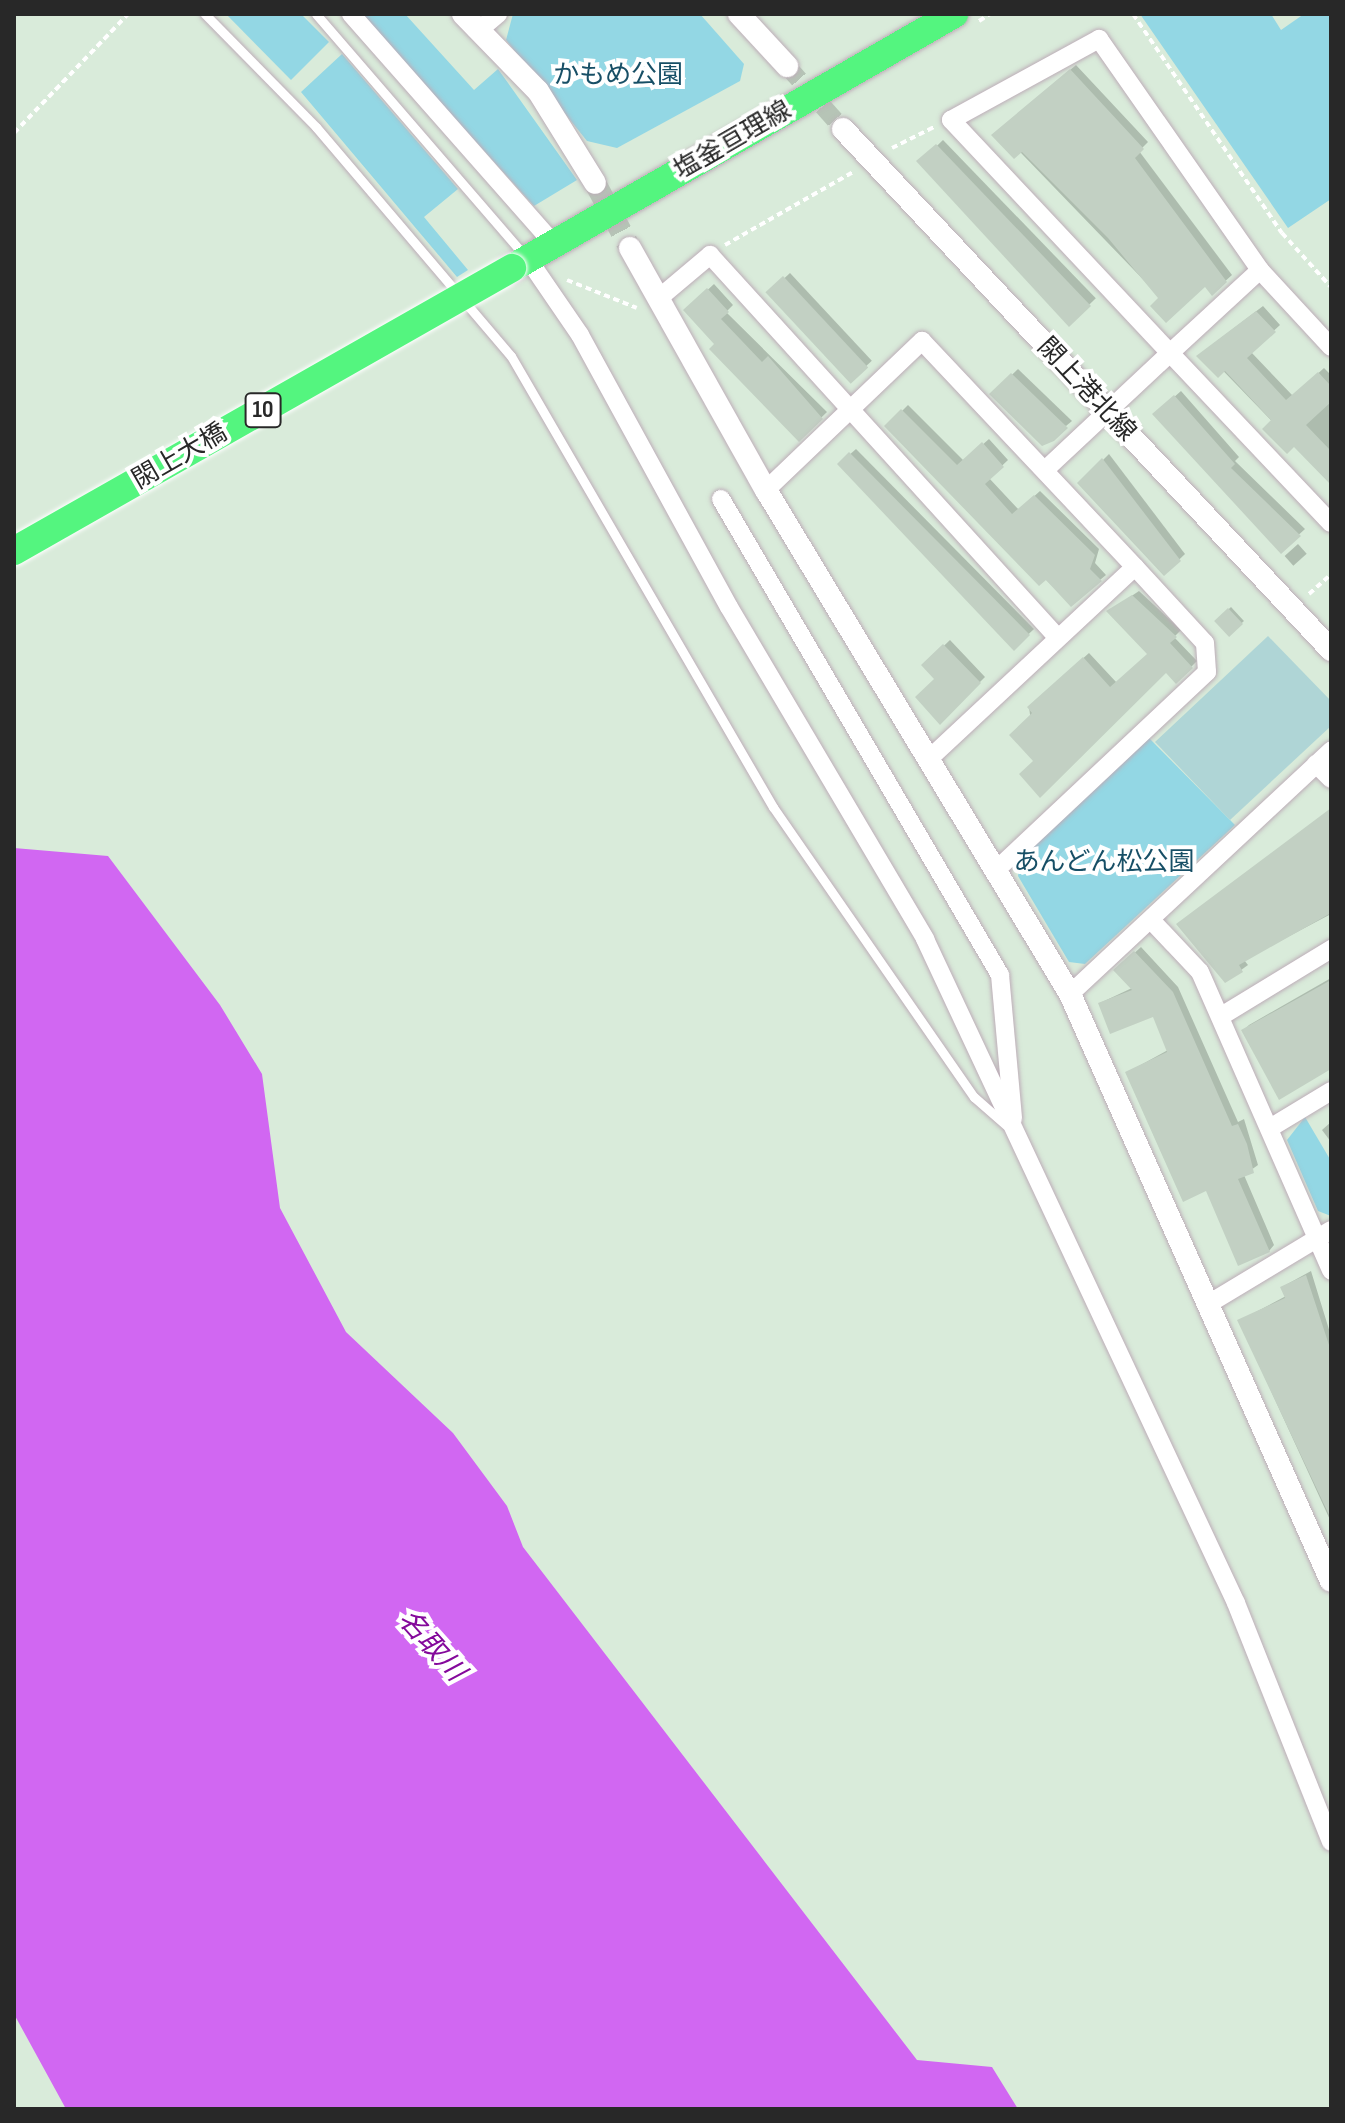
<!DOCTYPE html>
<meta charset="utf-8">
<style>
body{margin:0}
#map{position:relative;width:1345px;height:2123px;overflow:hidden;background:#d9ebda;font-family:"Sofia Sans Condensed","Noto Sans JP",sans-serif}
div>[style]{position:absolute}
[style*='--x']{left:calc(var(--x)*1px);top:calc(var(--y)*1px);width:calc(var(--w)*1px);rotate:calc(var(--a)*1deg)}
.green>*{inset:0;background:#93d7e4}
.cemetery>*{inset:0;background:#afd5d6}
.water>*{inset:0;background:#d167f2}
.shadow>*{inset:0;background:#0003;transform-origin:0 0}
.building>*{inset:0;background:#c2d0c3;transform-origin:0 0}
.minor-tunnel>*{height:18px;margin-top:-9px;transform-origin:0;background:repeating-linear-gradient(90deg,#b6c4b6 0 18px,transparent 0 27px)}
.tertiary-tunnel>*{height:22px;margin-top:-11px;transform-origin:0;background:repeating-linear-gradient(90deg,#b6c4b6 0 22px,transparent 0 33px)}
.path>*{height:4px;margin-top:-2px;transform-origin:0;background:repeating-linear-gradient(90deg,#fff 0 6px,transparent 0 10px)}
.roads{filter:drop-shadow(0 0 2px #bdadb8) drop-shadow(0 0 2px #bdadb8)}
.service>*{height:9px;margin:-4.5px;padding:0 4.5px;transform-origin:4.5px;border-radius:4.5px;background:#fff}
.minor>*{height:18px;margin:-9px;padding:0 9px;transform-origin:9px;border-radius:9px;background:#fff}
.tertiary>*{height:22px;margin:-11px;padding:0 11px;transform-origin:11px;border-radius:11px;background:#fff}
.primary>*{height:28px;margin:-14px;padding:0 14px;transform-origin:14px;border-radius:14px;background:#54f57f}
.bridges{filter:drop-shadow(0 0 2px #fff) drop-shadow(0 0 2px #fff)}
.primary-bridge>*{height:28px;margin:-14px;padding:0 14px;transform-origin:14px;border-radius:14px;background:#54f57f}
span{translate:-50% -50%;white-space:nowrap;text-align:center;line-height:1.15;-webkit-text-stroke:8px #fff;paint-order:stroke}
.shield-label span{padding:2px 6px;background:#fff;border:2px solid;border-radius:6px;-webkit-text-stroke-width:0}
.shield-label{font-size:24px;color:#282828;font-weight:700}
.park-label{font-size:26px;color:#174f66}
.street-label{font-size:26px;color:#282828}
.water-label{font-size:28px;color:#84099b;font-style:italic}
.frame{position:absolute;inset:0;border:16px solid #282828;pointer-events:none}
</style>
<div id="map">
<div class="green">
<div style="clip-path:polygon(226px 14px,301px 14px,329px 42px,291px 80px)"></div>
<div style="clip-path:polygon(360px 14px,405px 14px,474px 90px,498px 69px,577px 180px,534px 206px)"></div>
<div style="clip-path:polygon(513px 14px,700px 14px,744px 64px,740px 81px,617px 148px,587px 141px,506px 40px)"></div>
<div style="clip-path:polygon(1140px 14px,1271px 14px,1281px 30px,1304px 14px,1331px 14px,1331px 199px,1288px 228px)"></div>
<div style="clip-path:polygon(342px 54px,458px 189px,424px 217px,468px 270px,457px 277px,301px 92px)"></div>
<div style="clip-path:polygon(1149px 738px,1235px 825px,1085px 964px,1069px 962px,1018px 876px,1021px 858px)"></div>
<div style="clip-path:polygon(1305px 1117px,1331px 1161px,1331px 1216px,1318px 1211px,1287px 1140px)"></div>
</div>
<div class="cemetery">
<div style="clip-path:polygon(1268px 636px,1331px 701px,1331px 726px,1230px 820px,1155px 742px)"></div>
</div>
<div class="water">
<div style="clip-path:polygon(14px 848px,108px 856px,220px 1005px,262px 1074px,280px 1208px,346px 1332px,453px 1433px,507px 1506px,523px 1547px,917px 2060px,992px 2067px,1018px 2109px,66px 2109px,14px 2014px)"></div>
</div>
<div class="shadow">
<div style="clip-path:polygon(1076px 65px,1148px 142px,1139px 151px,1232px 275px,1212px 293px,1205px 285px,1161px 298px,999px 130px)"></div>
<div style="left:943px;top:140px;width:220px;height:32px;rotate:46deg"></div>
<div style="left:790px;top:273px;width:120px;height:29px;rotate:47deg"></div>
<div style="clip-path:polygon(714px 284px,733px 305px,726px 312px,827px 412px,799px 439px,686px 310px)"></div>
<div style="clip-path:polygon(1263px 306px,1280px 325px,1251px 352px,1293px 396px,1324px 368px,1331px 375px,1331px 482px,1204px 351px)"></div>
<div style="clip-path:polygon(1018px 369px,1072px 421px,1066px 426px,992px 394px)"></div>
<div style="clip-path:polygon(1181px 391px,1239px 457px,1235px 461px,1305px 529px,1281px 551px,1155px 414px)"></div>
<div style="clip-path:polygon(908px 405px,964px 461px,989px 439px,1008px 460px,989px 478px,1019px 510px,1040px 491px,1099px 549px,1095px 563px,1106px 575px,1071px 604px,887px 426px)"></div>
<div style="clip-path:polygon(856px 449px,1034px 629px,1014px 648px,839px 464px)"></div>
<div style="clip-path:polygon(1109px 454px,1185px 554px,1164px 574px,1080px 483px)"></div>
<div style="left:1298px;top:544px;width:13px;height:18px;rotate:48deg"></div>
<div style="clip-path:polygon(1139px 591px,1181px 630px,1174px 637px,1197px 661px,1177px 681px,1166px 670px,1036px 760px,1029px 707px,1089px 653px,1117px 683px,1149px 654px,1109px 611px)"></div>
<div style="left:1231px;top:607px;width:19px;height:21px;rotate:47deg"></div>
<div style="clip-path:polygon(950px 640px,985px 677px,940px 722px,937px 678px,924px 665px)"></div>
<div style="clip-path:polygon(1331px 808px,1331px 914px,1244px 960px,1248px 965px,1226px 981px)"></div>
<div style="clip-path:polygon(1141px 947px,1178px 987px,1238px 1122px,1244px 1119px,1258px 1165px,1244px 1175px,1274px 1245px,1269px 1251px,1207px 1189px,1128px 1072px,1168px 1050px,1154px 1015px,1100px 1003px,1132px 988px,1116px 970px)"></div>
<div style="clip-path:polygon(1331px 978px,1331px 1066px,1244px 1030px,1249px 1025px)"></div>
<div style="clip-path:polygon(1331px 1122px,1331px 1142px,1322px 1130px)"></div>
<div style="clip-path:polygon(1311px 1271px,1331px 1336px,1331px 1522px,1239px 1321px,1286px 1296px,1282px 1287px)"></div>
</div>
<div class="building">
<div style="clip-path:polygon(1070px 69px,1144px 149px,1135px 158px,1227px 282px,1212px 296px,1205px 287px,1166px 323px,1150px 306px,1158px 298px,1108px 238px,1022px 152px,1014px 159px,991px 135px)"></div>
<div style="clip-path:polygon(936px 144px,1091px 306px,1069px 327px,916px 161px)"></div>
<div style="left:783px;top:276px;width:125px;height:24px;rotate:47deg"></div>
<div style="clip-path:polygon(707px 288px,729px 312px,721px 319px,762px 362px,768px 356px,823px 419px,799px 442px,709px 349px,714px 344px,683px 310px)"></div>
<div style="clip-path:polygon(1256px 311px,1276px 332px,1247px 358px,1286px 400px,1318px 372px,1331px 386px,1331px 402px,1306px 425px,1331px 451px,1331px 485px,1294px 447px,1287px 454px,1262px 429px,1271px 420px,1225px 371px,1218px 378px,1196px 356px)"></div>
<div style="clip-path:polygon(1011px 373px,1068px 428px,1054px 441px,1042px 446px,989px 394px)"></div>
<div style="clip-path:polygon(1174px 395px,1235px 464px,1231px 468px,1301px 536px,1281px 554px,1152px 414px)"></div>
<div style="clip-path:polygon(901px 409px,957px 465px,982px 442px,1004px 467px,985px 484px,1012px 514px,1034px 495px,1095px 555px,1090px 569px,1102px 581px,1071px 607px,1046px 580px,1039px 586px,884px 426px)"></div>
<div style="clip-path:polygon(849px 452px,1030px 635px,1014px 651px,837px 464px)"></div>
<div style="clip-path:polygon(1102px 458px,1181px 561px,1164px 576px,1077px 483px)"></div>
<div style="clip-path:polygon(1132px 595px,1177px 637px,1170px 643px,1193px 668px,1176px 684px,1166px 673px,1040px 798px,1019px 774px,1033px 761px,1009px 735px,1032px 713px,1027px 707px,1083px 657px,1110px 687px,1147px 654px,1106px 611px)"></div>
<div style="left:1228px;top:608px;width:22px;height:19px;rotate:47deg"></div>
<div style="clip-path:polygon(943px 644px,981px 683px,940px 725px,915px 697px,934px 679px,921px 665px)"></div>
<div style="clip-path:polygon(1331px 808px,1331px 913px,1239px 965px,1243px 972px,1225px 983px,1176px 924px)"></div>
<div style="clip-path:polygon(1134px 951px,1173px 992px,1232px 1126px,1238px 1124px,1247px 1144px,1254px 1173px,1238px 1179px,1270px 1252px,1238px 1266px,1206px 1191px,1183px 1202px,1125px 1072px,1167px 1052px,1153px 1017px,1110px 1034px,1098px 1003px,1132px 990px,1113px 970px)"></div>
<div style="clip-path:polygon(1331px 980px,1331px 1069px,1279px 1100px,1241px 1030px)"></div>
<div style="clip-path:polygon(1306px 1275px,1331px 1351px,1331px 1519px,1237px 1320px,1285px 1298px,1280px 1287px)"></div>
</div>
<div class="minor-tunnel">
<div style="--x:787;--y:66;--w:84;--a:48.4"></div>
</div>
<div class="tertiary-tunnel">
<div style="--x:595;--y:183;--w:74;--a:61.7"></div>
</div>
<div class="path">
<div style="--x:1133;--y:14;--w:265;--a:55.8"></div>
<div style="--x:1282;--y:233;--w:73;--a:47.8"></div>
<div style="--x:979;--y:21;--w:13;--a:-32"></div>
<div style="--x:14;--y:133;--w:165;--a:-46.2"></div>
<div style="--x:892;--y:148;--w:47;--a:-26.6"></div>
<div style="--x:725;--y:245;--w:147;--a:-29.7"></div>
<div style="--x:567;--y:280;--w:75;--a:21.8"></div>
<div style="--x:1309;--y:594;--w:30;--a:-42"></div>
</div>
<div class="roads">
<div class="service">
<div style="--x:205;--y:14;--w:158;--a:45.5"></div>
<div style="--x:316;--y:127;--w:301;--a:49.6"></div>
<div style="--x:511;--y:356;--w:522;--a:59.85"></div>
<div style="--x:773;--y:807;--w:353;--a:55.3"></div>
<div style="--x:974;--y:1097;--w:43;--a:41.2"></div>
<div style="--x:316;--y:14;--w:320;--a:49.2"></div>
</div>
<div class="minor">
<div style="--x:351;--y:14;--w:307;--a:48.6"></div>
<div style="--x:479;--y:30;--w:25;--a:-40"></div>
<div style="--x:528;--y:259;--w:92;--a:55.6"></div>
<div style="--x:580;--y:335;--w:310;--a:61.3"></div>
<div style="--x:729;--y:607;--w:386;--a:59.4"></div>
<div style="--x:925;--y:939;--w:733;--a:64.9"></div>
<div style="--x:1236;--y:1603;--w:257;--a:68.3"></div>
<div style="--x:659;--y:298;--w:67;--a:-40.1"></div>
<div style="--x:710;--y:255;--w:517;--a:47.74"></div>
<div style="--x:1331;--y:347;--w:105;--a:-132.7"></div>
<div style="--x:1260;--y:270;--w:122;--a:137.3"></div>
<div style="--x:1170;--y:353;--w:234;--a:46.6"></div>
<div style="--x:1045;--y:470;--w:171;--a:-43.1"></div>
<div style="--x:1170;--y:353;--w:320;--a:-133.2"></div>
<div style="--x:951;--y:120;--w:169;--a:-28.7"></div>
<div style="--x:1099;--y:39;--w:282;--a:55.1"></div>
<div style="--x:766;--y:490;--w:216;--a:-43.7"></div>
<div style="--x:922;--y:341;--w:311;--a:46.7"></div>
<div style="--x:721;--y:499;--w:552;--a:59.62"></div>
<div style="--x:1000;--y:975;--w:144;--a:84.8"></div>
<div style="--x:930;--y:758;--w:280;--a:-43"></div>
<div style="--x:1135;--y:567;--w:103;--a:47.4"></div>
<div style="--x:1205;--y:643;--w:29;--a:86"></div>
<div style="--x:1207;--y:672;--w:287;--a:136.8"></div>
<div style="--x:1316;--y:764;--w:21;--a:45"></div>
<div style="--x:1151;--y:920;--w:71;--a:46.7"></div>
<div style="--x:1200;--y:972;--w:326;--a:66.3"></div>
<div style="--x:1070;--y:994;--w:357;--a:-43"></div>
<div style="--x:1223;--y:1015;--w:127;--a:-31.4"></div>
<div style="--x:1270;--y:1128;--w:71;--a:-31.2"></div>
<div style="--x:1210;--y:1303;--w:141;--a:-31.1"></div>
</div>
<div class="tertiary">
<div style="--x:463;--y:14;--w:107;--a:45.8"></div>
<div style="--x:538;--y:91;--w:108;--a:58.2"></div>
<div style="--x:739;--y:14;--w:71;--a:47.3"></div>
<div style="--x:843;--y:129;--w:714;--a:46.87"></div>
<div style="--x:630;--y:248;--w:278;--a:60.7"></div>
<div style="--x:766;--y:490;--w:589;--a:58.9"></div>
<div style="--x:1070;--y:994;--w:642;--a:66.03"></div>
</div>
<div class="primary">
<div style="--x:512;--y:268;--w:510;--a:-29.88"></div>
</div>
</div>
<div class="bridges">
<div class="primary-bridge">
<div style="--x:14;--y:551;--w:573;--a:-29.61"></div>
</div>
</div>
<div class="shield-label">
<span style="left:263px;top:410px">10</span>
</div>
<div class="park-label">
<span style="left:618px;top:76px">かもめ公園</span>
<span style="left:1104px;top:863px">あんどん松公園</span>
</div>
<div class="street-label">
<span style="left:733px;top:141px;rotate:-30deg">塩釜亘理線</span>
<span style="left:1086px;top:390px;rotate:47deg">閖上港北線</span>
<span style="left:180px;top:457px;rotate:-30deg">閖上大橋</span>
</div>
<div class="water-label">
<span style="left:431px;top:1646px;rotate:48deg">名取川</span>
</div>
<div class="frame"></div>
</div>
